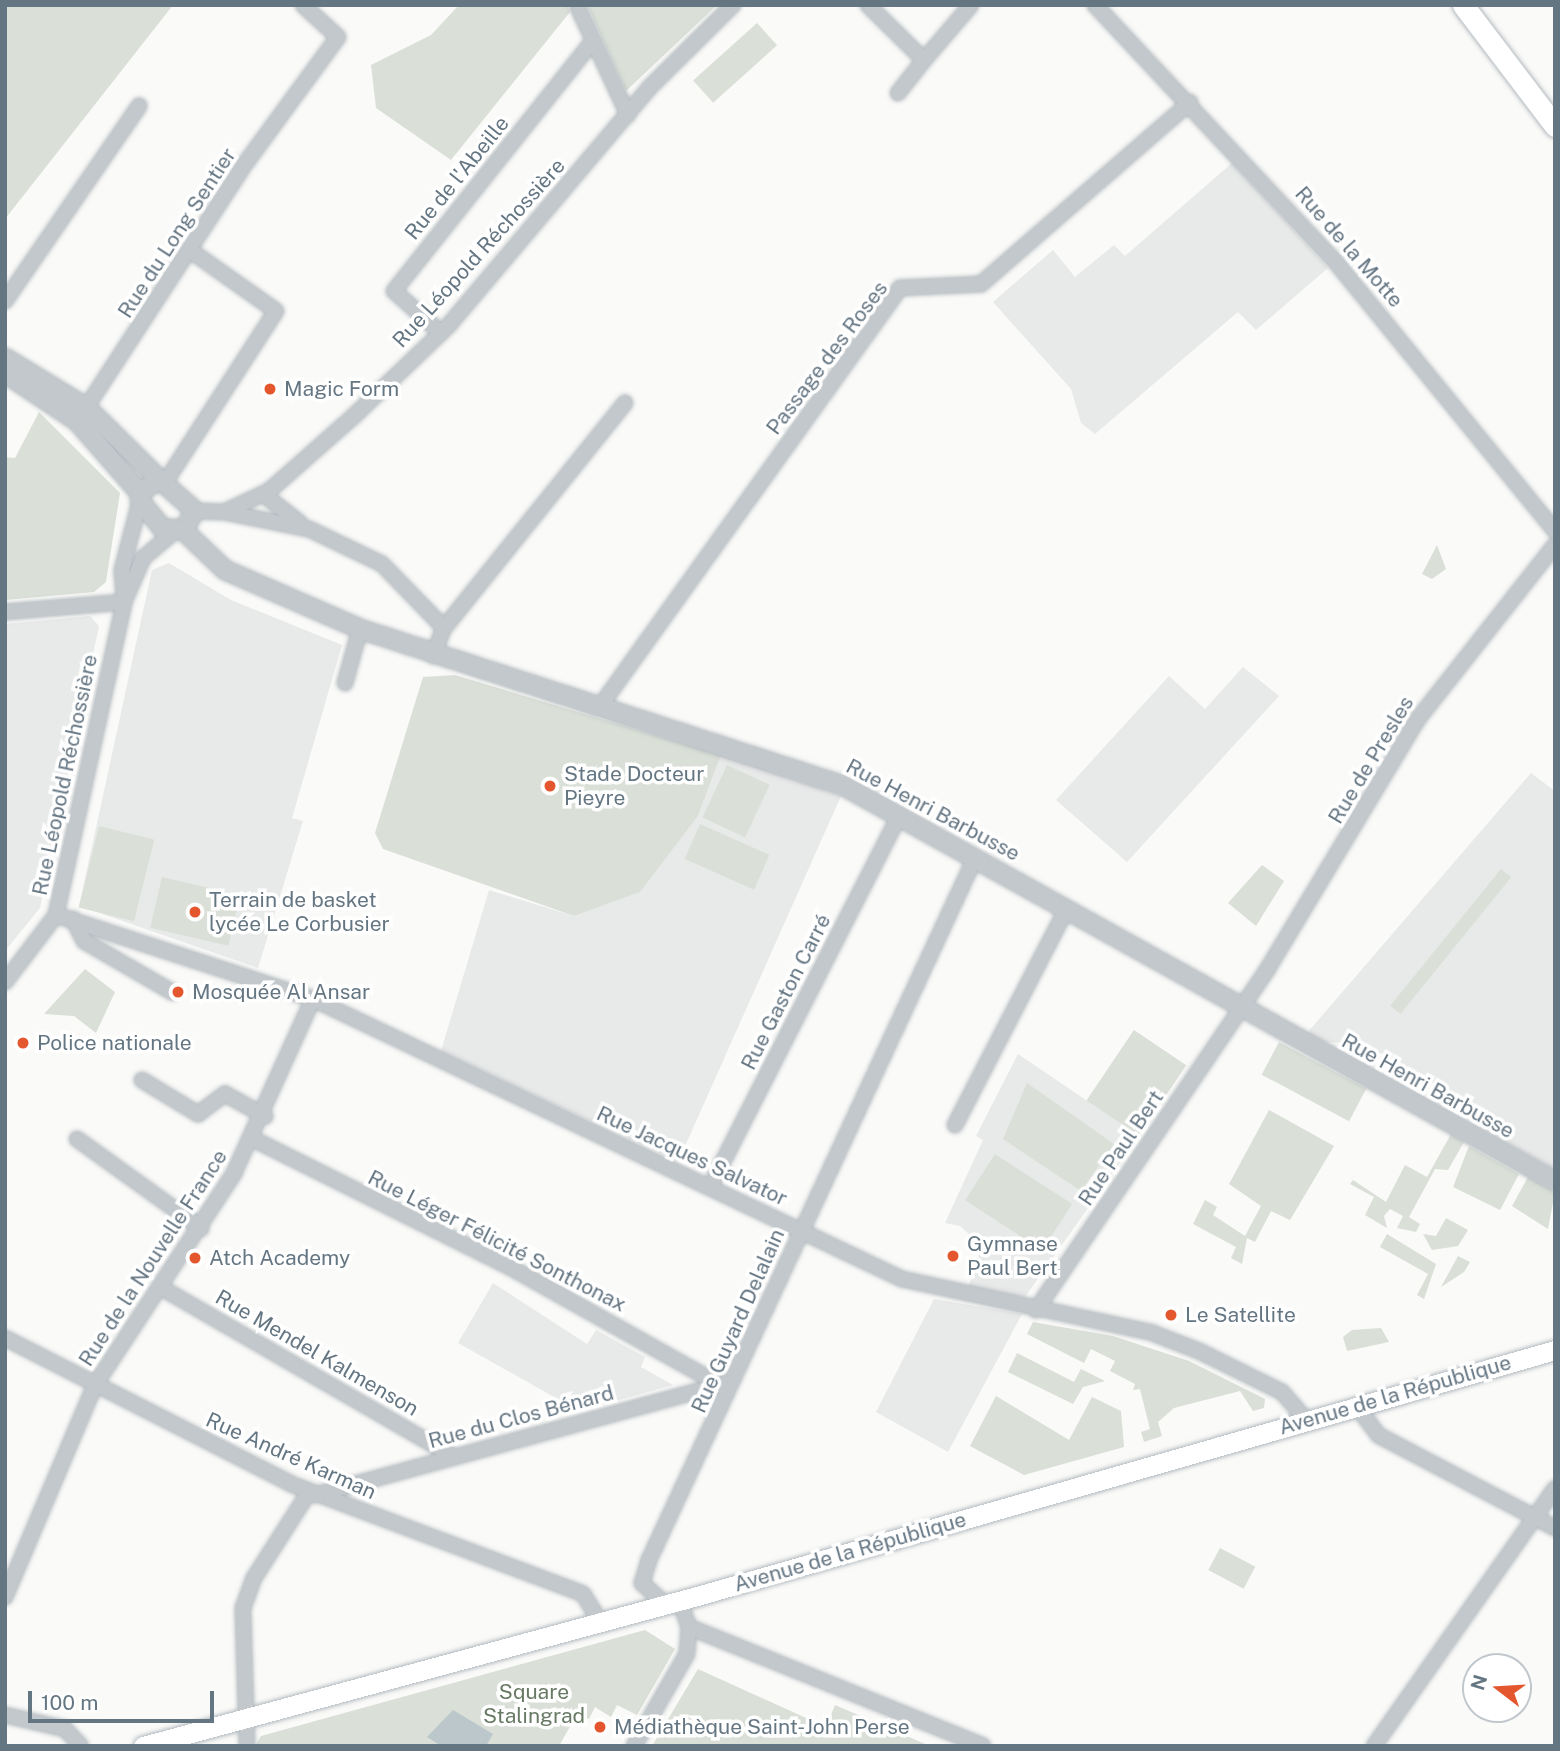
<!DOCTYPE html>
<meta charset="utf-8">
<style>
body{margin:0}
#map{position:relative;width:1560px;height:1751px;overflow:hidden;background:#fafaf8;font-family:"Public Sans",sans-serif}
div>[style]{position:absolute}
[style*='--x']{left:calc(var(--x)*1px);top:calc(var(--y)*1px);width:calc(var(--w)*1px);rotate:calc(var(--a)*1deg)}
.built>*{inset:0;background:#e8e9e9}
.green>*{inset:0;background:#dadfd7;transform-origin:0 0}
.water>*{inset:0;background:#bbc7cb}
.roads{filter:drop-shadow(0 0 2px #b3babf) drop-shadow(0 0 2px #b3babf)}
.minor>*{height:14px;margin:-7px;padding:0 7px;transform-origin:7px;border-radius:7px;background:#c3c8cc}
.tertiary>*{height:18px;margin:-9px;padding:0 9px;transform-origin:9px;border-radius:9px;background:#c3c8cc}
.secondary>*{height:19px;margin:-9.5px;padding:0 9.5px;transform-origin:9.5px;border-radius:9.5px;background:#fff}
.primary>*{height:21px;margin:-10.5px;padding:0 10.5px;transform-origin:10.5px;border-radius:10.5px;background:#fff}
.dots>*{width:19px;height:19px;translate:-50% -50%;box-sizing:border-box;border:4px solid #fff;border-radius:50%}
span{translate:-50% -50%;white-space:nowrap;text-align:center;line-height:1.15;-webkit-text-stroke:7px #fff;paint-order:stroke}
.street-label{font-size:21px;color:#657683}
.poi-label{font-size:21px;color:#657683}
.left{translate:0 -50%;text-align:left}
.park-label{font-size:21px;color:#687a64}
.frame{position:absolute;inset:0;border:7px solid #657683;pointer-events:none}
.north{position:absolute;left:1462px;top:1653px;width:70px;height:70px;box-sizing:border-box;background:#fff;border:2px solid #c1c8cd;border-radius:50%;rotate:287deg;font-size:19px;font-weight:700;line-height:28px;text-align:center;color:#657683}
.north::after{content:'';display:block;margin:auto;width:24px;height:32px;background:#e4572e;clip-path:polygon(50% 0,100% 100%,50% 72%,0 100%)}
.scale{position:absolute;left:28px;top:1691px;width:186px;height:32px;box-sizing:border-box;border:4px solid #657683;border-top:0;padding-left:9px;font-size:21px;line-height:24px;white-space:nowrap;color:#657683;-webkit-text-stroke:5px #fff;paint-order:stroke}
</style>
<div id="map">
<div class="built">
<div style="clip-path:polygon(1232px 163px,1328px 268px,1256px 330px,1238px 312px,1095px 434px,1081px 423px,1071px 389px,993px 302px,1053px 250px,1075px 277px,1114px 245px,1125px 256px)"></div>
<div style="clip-path:polygon(169px 563px,231px 600px,342px 645px,292px 818px,303px 821px,258px 968px,79px 906px,152px 570px)"></div>
<div style="clip-path:polygon(90px 616px,99px 626px,40px 908px,5px 951px,5px 624px)"></div>
<div style="clip-path:polygon(1243px 667px,1279px 696px,1127px 862px,1056px 800px,1169px 676px,1205px 709px)"></div>
<div style="clip-path:polygon(721px 755px,841px 796px,678px 1162px,441px 1051px,489px 890px,574px 916px,639px 892px,698px 816px)"></div>
<div style="clip-path:polygon(1531px 773px,1555px 791px,1555px 1169px,1473px 1124px,1477px 1119px,1468px 1103px,1364px 1044px,1322px 1042px,1307px 1033px)"></div>
<div style="clip-path:polygon(1018px 1054px,1139px 1136px,1025px 1297px,968px 1288px,982px 1246px,960px 1226px,945px 1223px,983px 1140px,976px 1136px)"></div>
<div style="clip-path:polygon(493px 1283px,587px 1344px,596px 1330px,645px 1357px,641px 1367px,673px 1385px,579px 1411px,458px 1343px)"></div>
<div style="clip-path:polygon(934px 1299px,1022px 1314px,948px 1452px,876px 1412px)"></div>
</div>
<div class="green">
<div style="clip-path:polygon(5px 5px,173px 5px,5px 219px)"></div>
<div style="clip-path:polygon(459px 5px,567px 5px,570px 12px,451px 160px,376px 108px,371px 65px,431px 35px)"></div>
<div style="clip-path:polygon(587px 5px,717px 5px,626px 91px)"></div>
<div style="left:757px;top:23px;width:30px;height:86px;rotate:48deg"></div>
<div style="clip-path:polygon(39px 412px,120px 493px,106px 582px,94px 592px,5px 600px,5px 457px,15px 458px)"></div>
<div style="clip-path:polygon(1437px 545px,1446px 569px,1432px 579px,1422px 574px)"></div>
<div style="clip-path:polygon(455px 675px,721px 755px,698px 816px,640px 892px,574px 916px,383px 849px,375px 833px,423px 677px)"></div>
<div style="left:727px;top:765px;width:47px;height:58px;rotate:25deg"></div>
<div style="left:700px;top:824px;width:76px;height:38px;rotate:24deg"></div>
<div style="left:99px;top:826px;width:57px;height:84px;rotate:14deg"></div>
<div style="clip-path:polygon(1262px 865px,1284px 881px,1256px 926px,1228px 903px)"></div>
<div style="left:1501px;top:869px;width:13px;height:176px;rotate:39deg"></div>
<div style="left:162px;top:877px;width:80px;height:52px;rotate:13deg"></div>
<div style="clip-path:polygon(85px 969px,115px 992px,96px 1033px,74px 1016px,44px 1014px)"></div>
<div style="left:1134px;top:1030px;width:63px;height:85px;rotate:34deg"></div>
<div style="left:1279px;top:1042px;width:99px;height:37px;rotate:28deg"></div>
<div style="clip-path:polygon(1027px 1083px,1114px 1144px,1081px 1191px,1003px 1139px)"></div>
<div style="clip-path:polygon(1269px 1110px,1334px 1146px,1290px 1220px,1271px 1211px,1255px 1242px,1247px 1238px,1242px 1264px,1231px 1258px,1236px 1247px,1193px 1224px,1205px 1200px,1217px 1207px,1213px 1215px,1245px 1236px,1261px 1206px,1229px 1184px)"></div>
<div style="clip-path:polygon(1451px 1134px,1464px 1142px,1448px 1170px,1435px 1169px,1409px 1217px,1420px 1224px,1416px 1232px,1397px 1228px,1403px 1216px,1390px 1209px,1384px 1216px,1387px 1228px,1365px 1215px,1374px 1197px,1350px 1184px,1353px 1180px,1386px 1202px,1405px 1165px,1427px 1177px)"></div>
<div style="clip-path:polygon(1469px 1146px,1519px 1174px,1500px 1210px,1453px 1187px)"></div>
<div style="left:995px;top:1154px;width:92px;height:55px;rotate:33deg"></div>
<div style="clip-path:polygon(1528px 1177px,1555px 1192px,1548px 1229px,1512px 1206px)"></div>
<div style="clip-path:polygon(1446px 1218px,1468px 1230px,1458px 1246px,1432px 1250px,1423px 1234px,1436px 1236px)"></div>
<div style="clip-path:polygon(1387px 1234px,1436px 1264px,1424px 1299px,1417px 1295px,1428px 1274px,1380px 1247px)"></div>
<div style="clip-path:polygon(1458px 1256px,1470px 1262px,1464px 1272px,1441px 1287px)"></div>
<div style="clip-path:polygon(1033px 1322px,1113px 1336px,1189px 1361px,1265px 1399px,1264px 1408px,1253px 1411px,1240px 1391px,1174px 1408px,1158px 1422px,1162px 1436px,1144px 1442px,1141px 1432px,1150px 1429px,1140px 1389px,1133px 1390px,1135px 1384px,1110px 1371px,1115px 1361px,1091px 1349px,1084px 1363px,1027px 1334px)"></div>
<div style="clip-path:polygon(1381px 1328px,1389px 1342px,1347px 1351px,1343px 1337px,1352px 1330px)"></div>
<div style="clip-path:polygon(1017px 1353px,1074px 1382px,1081px 1369px,1105px 1381px,1083px 1387px,1073px 1404px,1008px 1372px)"></div>
<div style="clip-path:polygon(996px 1396px,1069px 1440px,1092px 1397px,1121px 1411px,1124px 1447px,1024px 1475px,970px 1446px)"></div>
<div style="left:1220px;top:1548px;width:40px;height:25px;rotate:28deg"></div>
<div style="clip-path:polygon(645px 1630px,675px 1649px,637px 1715px,617px 1705px,611px 1717px,595px 1707px,589px 1719px,577px 1714px,559px 1746px,255px 1746px,261px 1736px)"></div>
<div style="clip-path:polygon(698px 1669px,826px 1727px,835px 1705px,930px 1746px,652px 1746px)"></div>
</div>
<div class="water">
<div style="clip-path:polygon(453px 1710px,493px 1734px,486px 1746px,441px 1746px,427px 1737px)"></div>
</div>
<div class="roads">
<div class="minor">
<div style="--x:577;--y:5;--w:121;--a:65.1"></div>
<div style="--x:868;--y:5;--w:78;--a:44.5"></div>
<div style="--x:924;--y:60;--w:72;--a:-49.5"></div>
<div style="--x:1095;--y:5;--w:349;--a:46.9"></div>
<div style="--x:1334;--y:260;--w:350;--a:50.8"></div>
<div style="--x:898;--y:93;--w:42;--a:-51.8"></div>
<div style="--x:5;--y:301;--w:237;--a:-55.5"></div>
<div style="--x:441;--y:333;--w:63;--a:-138.2"></div>
<div style="--x:394;--y:291;--w:318;--a:-51.5"></div>
<div style="--x:82;--y:414;--w:298;--a:-56.9"></div>
<div style="--x:245;--y:164;--w:157;--a:-53.8"></div>
<div style="--x:338;--y:37;--w:47;--a:-137.6"></div>
<div style="--x:166;--y:481;--w:202;--a:-57.1"></div>
<div style="--x:276;--y:311;--w:104;--a:-144.8"></div>
<div style="--x:263;--y:494;--w:47;--a:38.1"></div>
<div style="--x:195;--y:511;--w:29;--a:2"></div>
<div style="--x:224;--y:512;--w:50;--a:-25"></div>
<div style="--x:269;--y:491;--w:116;--a:-41.5"></div>
<div style="--x:356;--y:414;--w:129;--a:-43.7"></div>
<div style="--x:449;--y:325;--w:312;--a:-49.8"></div>
<div style="--x:650;--y:87;--w:117;--a:-44.7"></div>
<div style="--x:224;--y:512;--w:87;--a:11.3"></div>
<div style="--x:309;--y:529;--w:81;--a:25.6"></div>
<div style="--x:382;--y:564;--w:89;--a:45.9"></div>
<div style="--x:124;--y:595;--w:25;--a:-95"></div>
<div style="--x:122;--y:570;--w:71;--a:-75.4"></div>
<div style="--x:5;--y:612;--w:119;--a:-4.8"></div>
<div style="--x:444;--y:628;--w:289;--a:-51.2"></div>
<div style="--x:433;--y:656;--w:30;--a:-69"></div>
<div style="--x:345;--y:683;--w:56;--a:-74.5"></div>
<div style="--x:601;--y:705;--w:513;--a:-54.36"></div>
<div style="--x:900;--y:288;--w:81;--a:-2.8"></div>
<div style="--x:981;--y:284;--w:277;--a:-41"></div>
<div style="--x:56;--y:915;--w:270;--a:18.1"></div>
<div style="--x:313;--y:999;--w:652;--a:25.43"></div>
<div style="--x:902;--y:1279;--w:254;--a:12.1"></div>
<div style="--x:1150;--y:1332;--w:53;--a:21.2"></div>
<div style="--x:1199;--y:1351;--w:93;--a:26.3"></div>
<div style="--x:1282;--y:1392;--w:38;--a:49"></div>
<div style="--x:73;--y:919;--w:25;--a:63"></div>
<div style="--x:84;--y:941;--w:102;--a:30.1"></div>
<div style="--x:5;--y:982;--w:84;--a:-52.7"></div>
<div style="--x:56;--y:915;--w:320;--a:-77.7"></div>
<div style="--x:124;--y:602;--w:48;--a:-66.6"></div>
<div style="--x:143;--y:558;--w:39;--a:-40"></div>
<div style="--x:142;--y:1080;--w:66;--a:31.3"></div>
<div style="--x:198;--y:1114;--w:34;--a:-37"></div>
<div style="--x:225;--y:1094;--w:46;--a:28.8"></div>
<div style="--x:955;--y:1125;--w:244;--a:-62.7"></div>
<div style="--x:77;--y:1139;--w:153;--a:35.7"></div>
<div style="--x:253;--y:1139;--w:287;--a:26.5"></div>
<div style="--x:510;--y:1267;--w:241;--a:29.3"></div>
<div style="--x:710;--y:1187;--w:416;--a:-63"></div>
<div style="--x:160;--y:1287;--w:340;--a:30"></div>
<div style="--x:1036;--y:1310;--w:411;--a:-55.8"></div>
<div style="--x:1267;--y:970;--w:293;--a:-59"></div>
<div style="--x:1418;--y:719;--w:221;--a:-51.8"></div>
<div style="--x:5;--y:1338;--w:321;--a:27"></div>
<div style="--x:291;--y:1484;--w:312;--a:20.6"></div>
<div style="--x:583;--y:1594;--w:28;--a:58"></div>
<div style="--x:1358;--y:1408;--w:34;--a:53"></div>
<div style="--x:1378;--y:1435;--w:200;--a:27.7"></div>
<div style="--x:315;--y:1495;--w:426;--a:-15.2"></div>
<div style="--x:5;--y:1597;--w:230;--a:-67"></div>
<div style="--x:95;--y:1385;--w:254;--a:-56.7"></div>
<div style="--x:234;--y:1173;--w:191;--a:-65.6"></div>
<div style="--x:664;--y:1603;--w:30;--a:-138"></div>
<div style="--x:642;--y:1583;--w:24;--a:-73"></div>
<div style="--x:649;--y:1560;--w:774;--a:-65.09"></div>
<div style="--x:689;--y:1627;--w:317;--a:22"></div>
<div style="--x:5;--y:1715;--w:62;--a:13.1"></div>
<div style="--x:65;--y:1729;--w:23;--a:47"></div>
<div style="--x:247;--y:1746;--w:138;--a:-91.7"></div>
<div style="--x:243;--y:1608;--w:32;--a:-70"></div>
<div style="--x:254;--y:1578;--w:102;--a:-57.4"></div>
<div style="--x:634;--y:1746;--w:106;--a:-60.1"></div>
<div style="--x:687;--y:1654;--w:27;--a:-86"></div>
<div style="--x:689;--y:1627;--w:29;--a:-110"></div>
<div style="--x:1374;--y:1746;--w:315;--a:-54.9"></div>
</div>
<div class="tertiary">
<div style="--x:5;--y:358;--w:96;--a:31.4"></div>
<div style="--x:87;--y:408;--w:101;--a:44.6"></div>
<div style="--x:5;--y:373;--w:87;--a:33.7"></div>
<div style="--x:77;--y:421;--w:96;--a:48.8"></div>
<div style="--x:159;--y:479;--w:48;--a:41.6"></div>
<div style="--x:195;--y:511;--w:22;--a:122"></div>
<div style="--x:183;--y:530;--w:21;--a:-175"></div>
<div style="--x:162;--y:528;--w:35;--a:-129"></div>
<div style="--x:140;--y:501;--w:8;--a:-90"></div>
<div style="--x:140;--y:493;--w:24;--a:-36"></div>
<div style="--x:183;--y:530;--w:58;--a:43.6"></div>
<div style="--x:225;--y:570;--w:147;--a:23.6"></div>
<div style="--x:360;--y:629;--w:509;--a:17.97"></div>
<div style="--x:844;--y:786;--w:813;--a:29.05"></div>
</div>
<div class="secondary">
<div style="--x:143;--y:1746;--w:574;--a:-15.15"></div>
<div style="--x:697;--y:1596;--w:893;--a:-16"></div>
</div>
<div class="primary">
<div style="--x:1463;--y:5;--w:152;--a:52.8"></div>
</div>
</div>
<div class="dots">
<div style="left:270px;top:389px;background:#e4572e"></div>
<div style="left:550px;top:786px;background:#e4572e"></div>
<div style="left:195px;top:912px;background:#e4572e"></div>
<div style="left:178px;top:992px;background:#e4572e"></div>
<div style="left:23px;top:1043px;background:#e4572e"></div>
<div style="left:953px;top:1256px;background:#e4572e"></div>
<div style="left:195px;top:1258px;background:#e4572e"></div>
<div style="left:1171px;top:1315px;background:#e4572e"></div>
<div style="left:600px;top:1727px;background:#e4572e"></div>
</div>
<div class="street-label">
<span style="left:457px;top:178px;rotate:-51deg">Rue de l'Abeille</span>
<span style="left:177px;top:233px;rotate:-57deg">Rue du Long Sentier</span>
<span style="left:1349px;top:247px;rotate:49deg">Rue de la Motte</span>
<span style="left:479px;top:253px;rotate:-48deg">Rue Léopold Réchossière</span>
<span style="left:827px;top:358px;rotate:-53deg">Passage des Roses</span>
<span style="left:1371px;top:760px;rotate:-59deg">Rue de Presles</span>
<span style="left:65px;top:775px;rotate:-78deg">Rue Léopold Réchossière</span>
<span style="left:933px;top:810px;rotate:28deg">Rue Henri Barbusse</span>
<span style="left:786px;top:992px;rotate:-63deg">Rue Gaston Carré</span>
<span style="left:1428px;top:1086px;rotate:29deg">Rue Henri Barbusse</span>
<span style="left:1121px;top:1148px;rotate:-56deg">Rue Paul Bert</span>
<span style="left:692px;top:1156px;rotate:25deg">Rue Jacques Salvator</span>
<span style="left:497px;top:1241px;rotate:27deg">Rue Léger Félicité Sonthonax</span>
<span style="left:153px;top:1258px;rotate:-57deg">Rue de la Nouvelle France</span>
<span style="left:738px;top:1321px;rotate:-66deg">Rue Guyard Delalain</span>
<span style="left:317px;top:1353px;rotate:30deg">Rue Mendel Kalmenson</span>
<span style="left:1395px;top:1395px;rotate:-16deg">Avenue de la République</span>
<span style="left:521px;top:1417px;rotate:-15deg">Rue du Clos Bénard</span>
<span style="left:291px;top:1456px;rotate:24deg">Rue André Karman</span>
<span style="left:850px;top:1552px;rotate:-16deg">Avenue de la République</span>
</div>
<div class="poi-label">
<span class="left" style="left:284px;top:389px">Magic Form</span>
<span class="left" style="left:564px;top:786px">Stade Docteur<br>Pieyre</span>
<span class="left" style="left:209px;top:912px">Terrain de basket<br>lycée Le Corbusier</span>
<span class="left" style="left:192px;top:992px">Mosquée Al Ansar</span>
<span class="left" style="left:37px;top:1043px">Police nationale</span>
<span class="left" style="left:967px;top:1256px">Gymnase<br>Paul Bert</span>
<span class="left" style="left:209px;top:1258px">Atch Academy</span>
<span class="left" style="left:1185px;top:1315px">Le Satellite</span>
<span class="left" style="left:614px;top:1727px">Médiathèque Saint-John Perse</span>
</div>
<div class="park-label">
<span style="left:534px;top:1704px">Square<br>Stalingrad</span>
</div>
<div class="frame"></div>
<div class="north">N</div>
<div class="scale">100 m</div>
</div>
